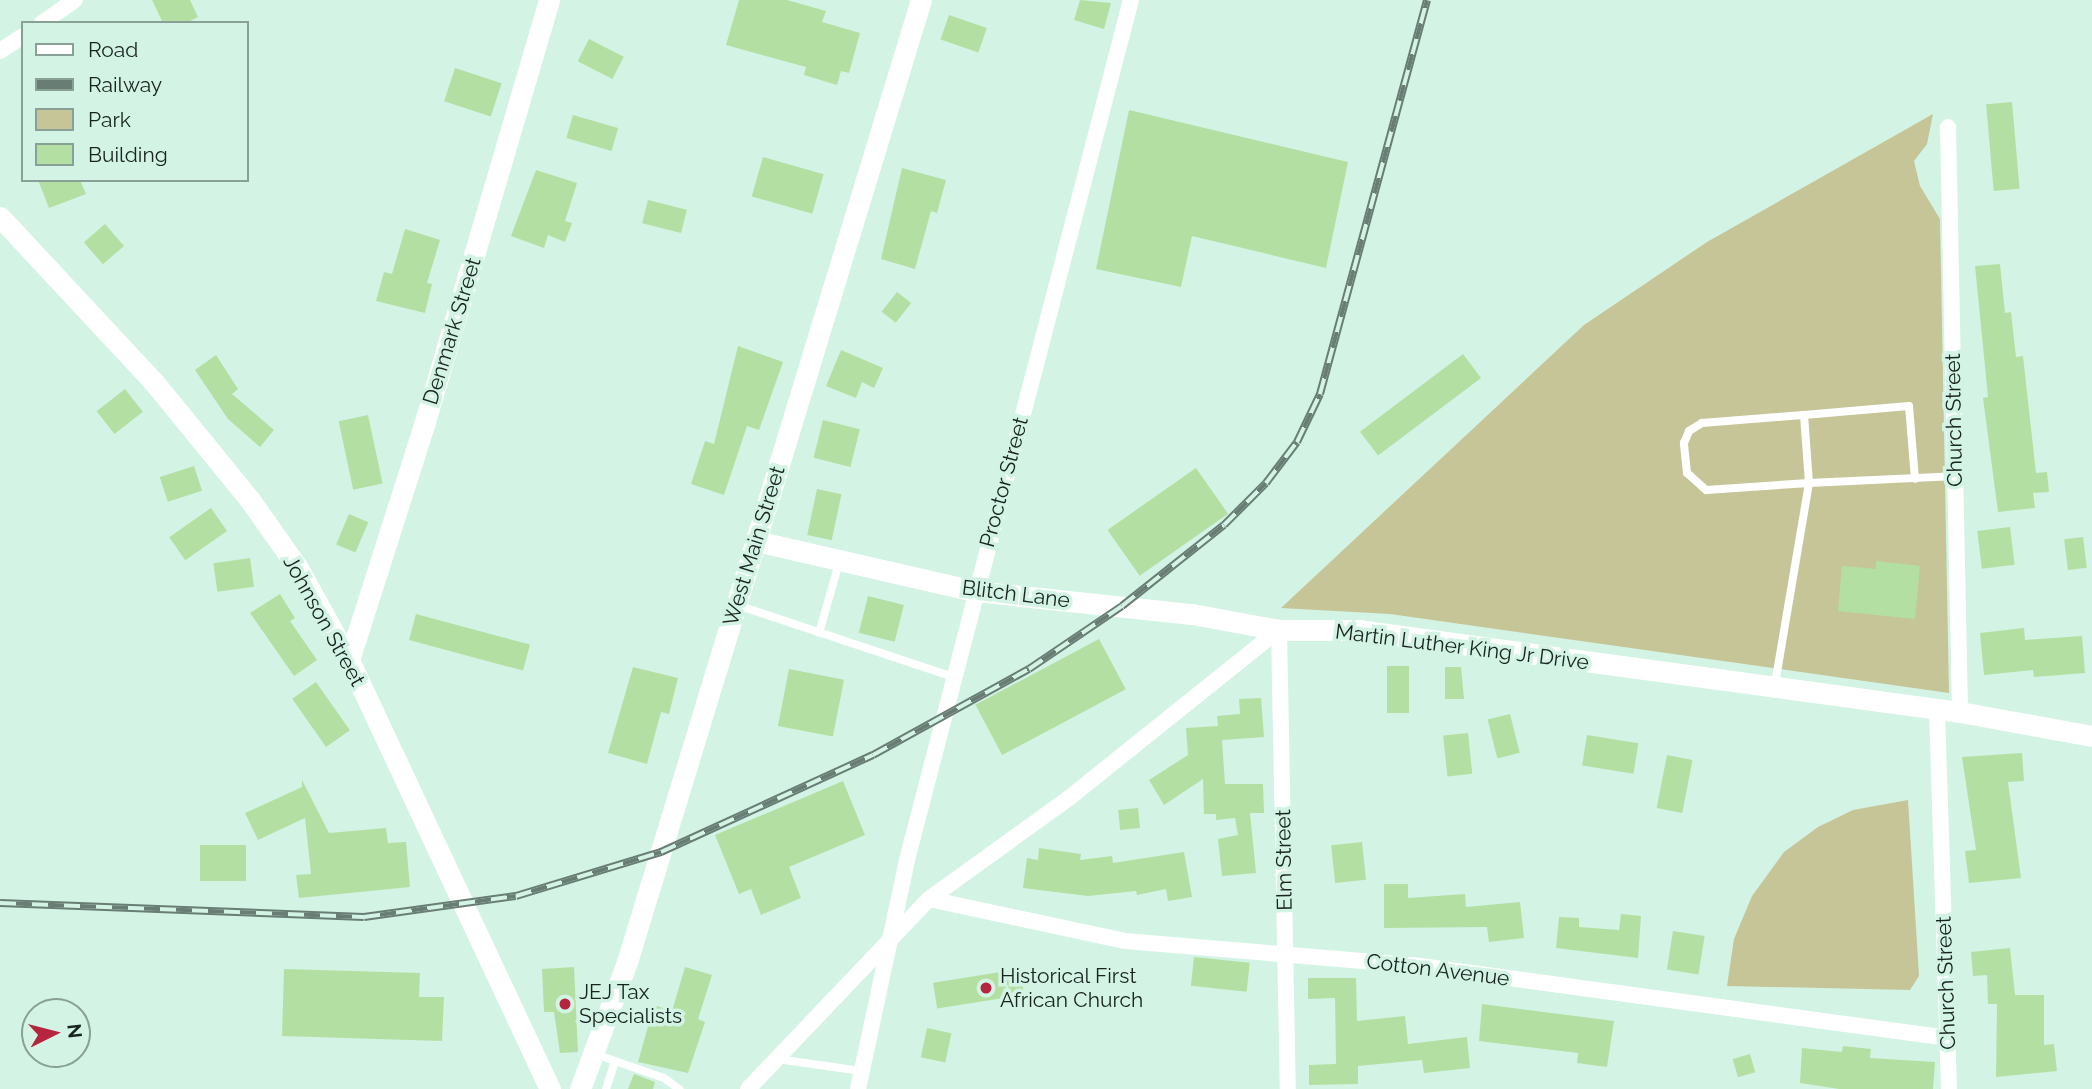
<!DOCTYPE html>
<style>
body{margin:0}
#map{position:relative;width:2092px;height:1089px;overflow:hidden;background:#d3f3e5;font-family:Raleway,sans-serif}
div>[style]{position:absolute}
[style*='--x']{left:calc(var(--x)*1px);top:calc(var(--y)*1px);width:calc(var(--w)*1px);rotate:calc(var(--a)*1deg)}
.green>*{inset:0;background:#c6c598}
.building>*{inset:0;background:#b3e0a2;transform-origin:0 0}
.service>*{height:8px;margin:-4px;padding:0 4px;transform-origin:4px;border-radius:4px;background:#fff}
.minor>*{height:16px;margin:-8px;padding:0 8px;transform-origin:8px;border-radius:8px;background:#fff}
.tertiary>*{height:21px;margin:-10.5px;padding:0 10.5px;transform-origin:10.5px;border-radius:10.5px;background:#fff}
.rail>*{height:8px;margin-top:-4px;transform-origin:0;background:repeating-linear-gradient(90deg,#d3f3e5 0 16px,#687d74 0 32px);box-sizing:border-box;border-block:2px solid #687d74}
.dots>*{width:19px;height:19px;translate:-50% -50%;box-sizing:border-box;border:4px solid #d3f3e5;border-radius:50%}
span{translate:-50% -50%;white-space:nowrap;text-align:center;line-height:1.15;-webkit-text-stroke:7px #d3f3e5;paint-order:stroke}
.street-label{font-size:21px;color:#18241f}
.poi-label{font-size:21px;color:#18241f}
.left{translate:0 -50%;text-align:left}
.legend{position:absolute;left:21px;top:21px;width:228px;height:161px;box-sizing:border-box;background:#d3f3e5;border:2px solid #88a096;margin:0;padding:9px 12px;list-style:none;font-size:21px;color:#18241f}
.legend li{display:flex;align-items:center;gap:14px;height:35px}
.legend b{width:35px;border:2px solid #88a096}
.north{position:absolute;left:21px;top:998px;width:70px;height:70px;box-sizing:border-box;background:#d3f3e5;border:2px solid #88a096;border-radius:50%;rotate:84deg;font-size:19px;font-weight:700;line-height:28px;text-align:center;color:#18241f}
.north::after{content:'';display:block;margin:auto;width:24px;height:32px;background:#b6253e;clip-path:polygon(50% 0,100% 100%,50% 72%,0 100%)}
</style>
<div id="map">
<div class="green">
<div style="clip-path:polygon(1933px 114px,1927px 144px,1914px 161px,1920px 186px,1940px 219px,1949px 693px,1390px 614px,1281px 608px,1584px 325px,1707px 242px)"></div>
<div style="clip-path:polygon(1908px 800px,1919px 976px,1910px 990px,1727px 986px,1734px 939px,1752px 896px,1784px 852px,1818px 827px,1853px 810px)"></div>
</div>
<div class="building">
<div style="clip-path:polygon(152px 0,190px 0,198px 17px,186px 23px,163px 23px)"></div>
<div style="clip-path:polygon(739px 0,787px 0,826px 11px,822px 22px,860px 33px,849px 73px,841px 71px,837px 85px,804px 75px,806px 67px,726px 45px)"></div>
<div style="clip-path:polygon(1080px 0,1111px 3px,1104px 29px,1074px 20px)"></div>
<div style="left:949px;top:15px;width:40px;height:26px;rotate:19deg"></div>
<div style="left:589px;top:39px;width:39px;height:25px;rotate:27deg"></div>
<div style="left:455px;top:68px;width:49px;height:35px;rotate:18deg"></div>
<div style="left:2012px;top:102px;width:87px;height:26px;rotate:85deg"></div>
<div style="clip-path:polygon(1129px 110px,1348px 162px,1326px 268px,1192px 236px,1181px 287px,1096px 269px)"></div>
<div style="left:573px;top:115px;width:47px;height:24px;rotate:16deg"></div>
<div style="left:763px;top:157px;width:63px;height:41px;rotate:16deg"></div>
<div style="clip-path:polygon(902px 168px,946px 180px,937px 213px,931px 211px,915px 269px,881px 259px)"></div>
<div style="clip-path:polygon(536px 170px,577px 183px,565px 221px,572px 223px,565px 242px,548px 235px,544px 248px,511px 236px)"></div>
<div style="clip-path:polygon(38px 180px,80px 180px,86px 194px,49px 208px)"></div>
<div style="left:648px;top:200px;width:40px;height:24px;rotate:14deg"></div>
<div style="left:105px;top:224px;width:29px;height:28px;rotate:49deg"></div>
<div style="clip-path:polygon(405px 229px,440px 240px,427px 283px,432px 284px,425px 313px,376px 301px,384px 272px,392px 274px)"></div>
<div style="clip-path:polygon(2000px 264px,2005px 313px,2011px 312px,2016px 357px,2023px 356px,2036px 473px,2047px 472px,2049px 492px,2033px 493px,2035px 508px,1998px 512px,1983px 398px,1988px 397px,1975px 266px)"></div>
<div style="left:897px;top:292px;width:18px;height:25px;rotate:38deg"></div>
<div style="clip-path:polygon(738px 346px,783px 362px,759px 430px,747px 426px,724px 495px,691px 484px,705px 441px,714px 444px)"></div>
<div style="clip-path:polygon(841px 350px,883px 368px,874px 388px,862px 382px,856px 398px,826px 386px)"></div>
<div style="left:1463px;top:354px;width:30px;height:129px;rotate:53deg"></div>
<div style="clip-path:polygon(216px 355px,238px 389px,232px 394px,274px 430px,260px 447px,228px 419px,195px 370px)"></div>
<div style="left:125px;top:389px;width:29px;height:36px;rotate:52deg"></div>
<div style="left:368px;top:415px;width:70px;height:30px;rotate:78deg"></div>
<div style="left:823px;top:420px;width:38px;height:39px;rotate:14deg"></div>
<div style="left:194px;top:466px;width:26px;height:36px;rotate:72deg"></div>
<div style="left:1196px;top:468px;width:56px;height:108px;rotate:55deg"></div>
<div style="left:817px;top:489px;width:25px;height:47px;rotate:12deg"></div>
<div style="left:211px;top:508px;width:28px;height:51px;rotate:55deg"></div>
<div style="left:349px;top:514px;width:21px;height:33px;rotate:23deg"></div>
<div style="left:2010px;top:527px;width:38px;height:33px;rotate:83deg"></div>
<div style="left:2083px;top:537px;width:31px;height:19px;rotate:83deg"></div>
<div style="left:250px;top:558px;width:29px;height:37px;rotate:82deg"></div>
<div style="clip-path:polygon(1876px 561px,1920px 566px,1915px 619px,1838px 611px,1842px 566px,1876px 569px)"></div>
<div style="clip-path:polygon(280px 594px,295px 618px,290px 621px,317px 660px,294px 676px,250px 613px)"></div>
<div style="left:868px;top:596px;width:37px;height:38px;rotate:14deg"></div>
<div style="left:416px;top:614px;width:118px;height:27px;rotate:15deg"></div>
<div style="clip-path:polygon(2024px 628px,2025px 640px,2082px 636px,2085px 673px,2034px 677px,2033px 670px,1984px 675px,1980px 633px)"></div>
<div style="left:1099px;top:639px;width:57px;height:140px;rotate:62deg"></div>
<div style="left:1387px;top:666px;width:22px;height:47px"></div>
<div style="clip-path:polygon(633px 667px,678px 678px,669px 714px,661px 712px,647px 764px,608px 753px)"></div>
<div style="clip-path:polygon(1445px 667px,1461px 667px,1464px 699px,1445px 699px)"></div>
<div style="left:789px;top:669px;width:56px;height:58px;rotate:11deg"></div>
<div style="left:316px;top:682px;width:59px;height:29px;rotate:55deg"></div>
<div style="clip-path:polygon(1261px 698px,1264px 737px,1222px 740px,1225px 784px,1263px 784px,1264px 813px,1250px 813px,1256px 873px,1222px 876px,1218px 839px,1238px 835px,1235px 818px,1216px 820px,1216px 814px,1204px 814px,1203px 779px,1164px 805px,1149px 780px,1188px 755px,1186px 728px,1218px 726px,1217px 716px,1240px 714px,1239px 699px)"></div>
<div style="left:1510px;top:714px;width:40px;height:23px;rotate:76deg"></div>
<div style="left:1468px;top:733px;width:41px;height:25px;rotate:84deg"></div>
<div style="left:1587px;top:735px;width:52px;height:31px;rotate:9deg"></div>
<div style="clip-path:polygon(2022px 753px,2024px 781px,2008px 782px,2021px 878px,1969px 883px,1965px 851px,1976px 850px,1962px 757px)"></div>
<div style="left:1667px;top:755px;width:26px;height:54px;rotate:11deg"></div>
<div style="clip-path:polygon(302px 780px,329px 833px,386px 828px,388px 843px,406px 842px,410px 887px,299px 898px,296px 875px,311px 874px,305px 818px,258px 840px,245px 813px,302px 787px)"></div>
<div style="clip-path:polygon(843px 781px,865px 835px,789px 867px,801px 898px,761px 915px,751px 889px,739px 894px,715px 835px)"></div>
<div style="left:1138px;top:808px;width:20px;height:20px;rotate:84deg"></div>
<div style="left:1362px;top:842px;width:38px;height:31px;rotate:84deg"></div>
<div style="left:200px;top:845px;width:46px;height:36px"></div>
<div style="clip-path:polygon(1039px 848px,1081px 854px,1080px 860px,1112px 856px,1113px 863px,1184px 852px,1192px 897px,1168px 901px,1166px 889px,1137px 895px,1136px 891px,1088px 896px,1023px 888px,1027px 858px,1038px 860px)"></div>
<div style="clip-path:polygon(1384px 884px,1408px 884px,1408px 898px,1465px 894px,1466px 907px,1520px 902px,1524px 938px,1489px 942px,1487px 927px,1384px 928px)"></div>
<div style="clip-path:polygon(1621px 914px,1641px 916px,1638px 958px,1556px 948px,1559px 917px,1579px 918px,1579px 927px,1619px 930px)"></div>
<div style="left:1673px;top:931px;width:32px;height:39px;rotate:9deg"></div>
<div style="clip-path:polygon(2010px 948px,2015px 995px,2044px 995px,2044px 1045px,2054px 1044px,2057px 1071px,1996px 1077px,1997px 1004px,1988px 1004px,1987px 975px,1973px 976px,1971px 952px)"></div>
<div style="left:1194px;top:957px;width:56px;height:29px;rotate:6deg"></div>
<div style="clip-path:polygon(574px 967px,578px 1052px,560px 1053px,554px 1012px,544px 1012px,542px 969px)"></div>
<div style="clip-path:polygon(685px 967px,712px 975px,698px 1019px,705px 1022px,688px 1073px,638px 1062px,654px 1005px,672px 1011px)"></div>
<div style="clip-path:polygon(284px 969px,420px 973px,419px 997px,444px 997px,442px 1041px,282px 1036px)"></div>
<div style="left:1020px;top:969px;width:26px;height:88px;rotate:81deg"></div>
<div style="clip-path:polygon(1308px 978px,1356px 978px,1357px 1021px,1405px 1016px,1408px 1044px,1467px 1037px,1470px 1068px,1424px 1073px,1422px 1060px,1358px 1066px,1358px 1084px,1309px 1085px,1309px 1065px,1336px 1064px,1335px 998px,1308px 999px)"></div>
<div style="clip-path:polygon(1482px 1004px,1614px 1021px,1607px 1067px,1577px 1063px,1578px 1053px,1479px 1041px)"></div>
<div style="left:927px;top:1028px;width:25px;height:30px;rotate:12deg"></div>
<div style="clip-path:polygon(1843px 1046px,1871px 1049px,1870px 1058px,1935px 1062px,1933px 1089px,1839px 1089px,1800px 1083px,1802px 1048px,1842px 1052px)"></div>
<div style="left:1750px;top:1054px;width:19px;height:18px;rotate:74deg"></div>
<div style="clip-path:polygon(634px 1074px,655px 1082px,653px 1089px,628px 1089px)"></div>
</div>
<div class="service">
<div style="--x:1804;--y:415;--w:68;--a:85.8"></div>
<div style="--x:1809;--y:483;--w:103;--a:176.1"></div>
<div style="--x:1706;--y:490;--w:25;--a:-138"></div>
<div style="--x:1687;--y:473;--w:30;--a:-96"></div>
<div style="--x:1684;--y:443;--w:13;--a:-67"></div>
<div style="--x:1689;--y:431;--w:15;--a:-32"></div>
<div style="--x:1702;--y:423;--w:102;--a:-4.5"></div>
<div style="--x:1804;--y:415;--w:105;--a:-4.9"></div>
<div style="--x:1909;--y:406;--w:73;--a:85.3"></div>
<div style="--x:737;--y:605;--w:228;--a:18.4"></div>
<div style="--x:819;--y:633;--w:76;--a:-74"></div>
<div style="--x:1775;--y:684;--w:204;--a:-80.4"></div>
<div style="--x:1809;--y:483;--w:146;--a:-2.7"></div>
<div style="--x:595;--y:1054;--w:73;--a:19.2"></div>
<div style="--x:664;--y:1078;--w:19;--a:36"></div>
<div style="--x:777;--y:1059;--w:85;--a:8.1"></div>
<div style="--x:606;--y:1089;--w:29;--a:-72"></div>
</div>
<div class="minor">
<div style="--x:42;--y:23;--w:40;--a:-34.9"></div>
<div style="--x:0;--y:51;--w:27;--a:-33"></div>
<div style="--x:1948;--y:127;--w:585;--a:88.82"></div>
<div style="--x:1279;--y:630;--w:459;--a:88.9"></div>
<div style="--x:1937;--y:709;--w:380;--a:88.2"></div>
<div style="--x:929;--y:899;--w:200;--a:12.1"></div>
<div style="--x:1125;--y:941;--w:289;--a:4.8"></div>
<div style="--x:1413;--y:965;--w:540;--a:7.77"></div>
<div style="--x:748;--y:1089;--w:262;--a:-46.4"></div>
<div style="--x:929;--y:899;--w:173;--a:-35.8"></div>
<div style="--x:1069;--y:798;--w:269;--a:-38.7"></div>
<div style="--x:858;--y:1089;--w:238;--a:-77.9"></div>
<div style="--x:908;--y:856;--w:885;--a:-75.4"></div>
</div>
<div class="tertiary">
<div style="--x:0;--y:217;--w:224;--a:47"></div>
<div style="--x:153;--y:381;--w:154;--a:50.8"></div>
<div style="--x:250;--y:500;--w:83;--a:54.8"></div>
<div style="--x:298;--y:568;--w:105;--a:61"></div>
<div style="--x:349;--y:660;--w:474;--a:64.9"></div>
<div style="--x:756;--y:541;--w:225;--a:12.9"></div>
<div style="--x:975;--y:591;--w:218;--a:6.1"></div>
<div style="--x:1192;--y:614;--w:88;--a:10.4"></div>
<div style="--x:1279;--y:630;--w:79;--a:0"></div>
<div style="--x:1358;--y:630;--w:608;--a:7.76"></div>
<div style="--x:1960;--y:712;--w:134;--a:10.3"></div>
<div style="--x:349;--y:660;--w:247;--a:-72.3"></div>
<div style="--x:424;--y:425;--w:443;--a:-73.6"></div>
<div style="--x:580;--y:1089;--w:135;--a:-69.7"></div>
<div style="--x:627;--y:962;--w:1006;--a:-73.01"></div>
</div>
<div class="rail">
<div style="--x:0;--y:903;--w:364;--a:2.2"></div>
<div style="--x:364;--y:917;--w:153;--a:-7.9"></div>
<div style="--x:516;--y:896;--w:152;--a:-16.9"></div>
<div style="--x:661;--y:852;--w:233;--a:-24.6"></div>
<div style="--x:873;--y:755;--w:178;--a:-28.9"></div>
<div style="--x:1029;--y:669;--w:112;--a:-34.1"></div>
<div style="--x:1122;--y:606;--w:130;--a:-38.5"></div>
<div style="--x:1224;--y:525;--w:59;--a:-45"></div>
<div style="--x:1266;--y:483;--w:51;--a:-52.9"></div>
<div style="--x:1297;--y:442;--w:53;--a:-64.4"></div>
<div style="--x:1320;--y:394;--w:408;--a:-74.8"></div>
</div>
<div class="dots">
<div style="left:986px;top:988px;background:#b6253e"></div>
<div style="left:565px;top:1004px;background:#b6253e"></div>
</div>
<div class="street-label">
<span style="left:452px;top:331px;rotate:-73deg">Denmark Street</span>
<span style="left:1954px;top:420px;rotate:-91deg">Church Street</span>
<span style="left:1004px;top:482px;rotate:-75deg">Proctor Street</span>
<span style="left:754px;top:546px;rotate:-73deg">West Main Street</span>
<span style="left:1016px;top:594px;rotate:7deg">Blitch Lane</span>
<span style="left:324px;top:621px;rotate:61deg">Johnson Street</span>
<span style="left:1462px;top:647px;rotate:7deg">Martin Luther King Jr Drive</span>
<span style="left:1284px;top:860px;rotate:-91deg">Elm Street</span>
<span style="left:1438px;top:970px;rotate:7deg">Cotton Avenue</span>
<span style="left:1946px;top:983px;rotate:-92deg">Church Street</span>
</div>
<div class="poi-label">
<span class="left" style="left:1000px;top:988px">Historical First<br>African Church</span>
<span class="left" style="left:579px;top:1004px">JEJ Tax<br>Specialists</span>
</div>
<ul class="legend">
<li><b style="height:9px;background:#fff"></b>Road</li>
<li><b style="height:9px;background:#687d74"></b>Railway</li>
<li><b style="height:19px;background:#c6c598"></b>Park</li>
<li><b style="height:19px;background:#b3e0a2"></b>Building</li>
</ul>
<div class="north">N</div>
</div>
